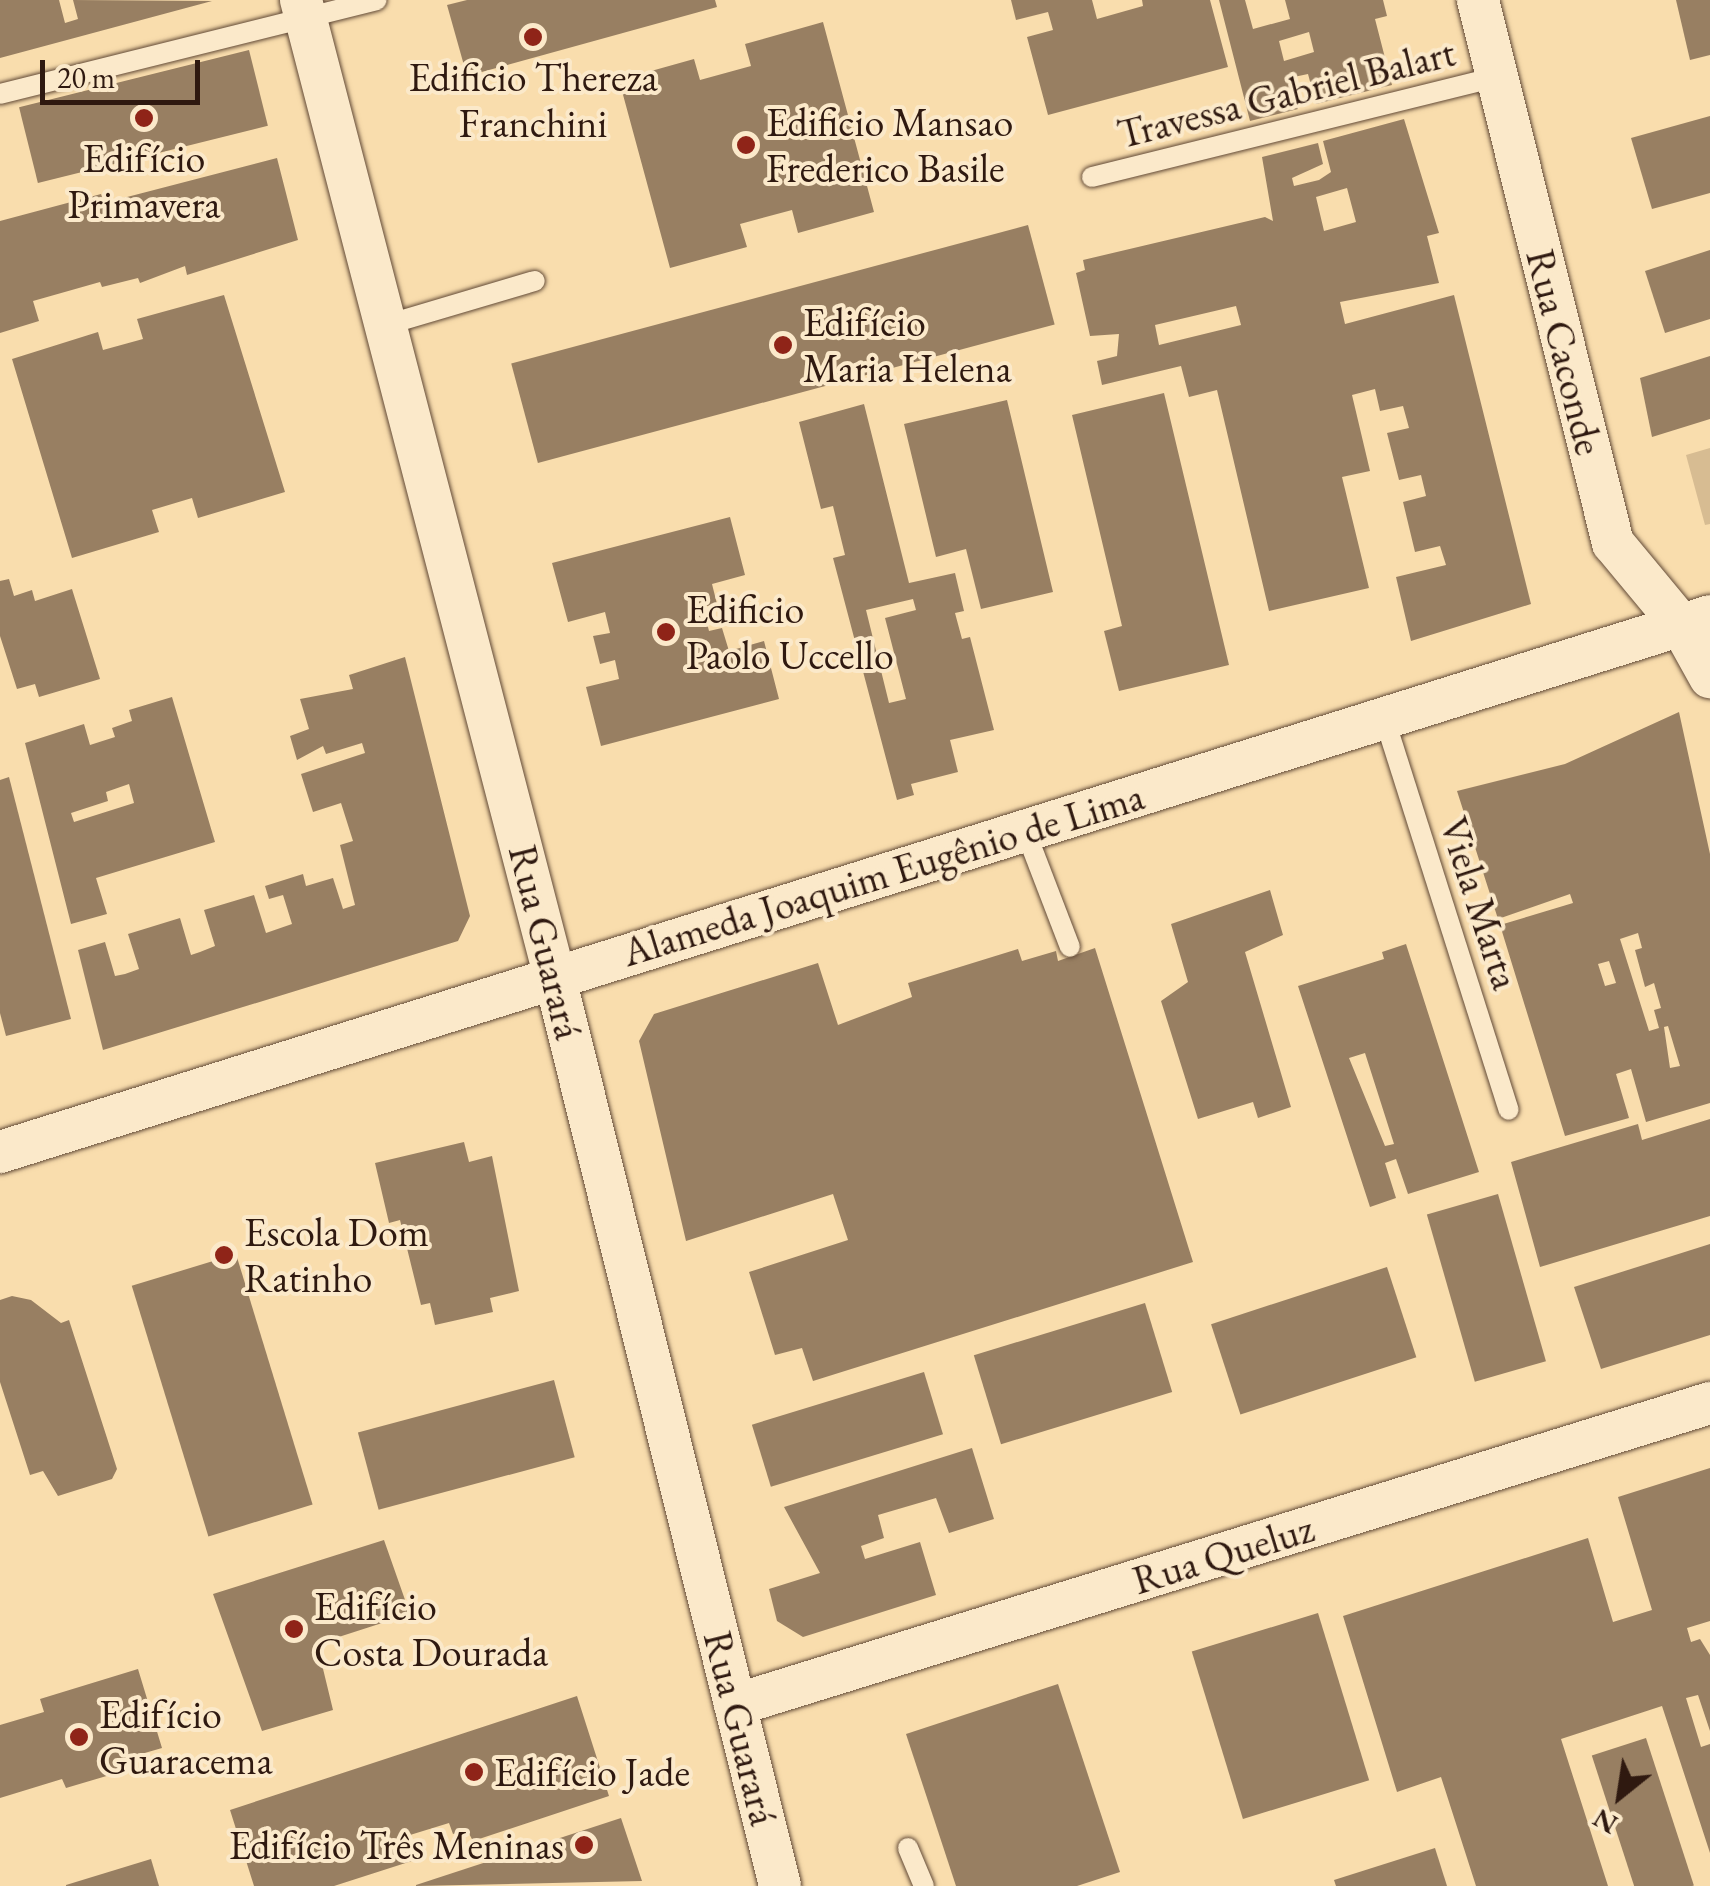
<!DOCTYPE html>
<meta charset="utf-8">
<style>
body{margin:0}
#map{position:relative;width:1710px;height:1886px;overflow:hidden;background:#f9ddad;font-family:"EB Garamond",serif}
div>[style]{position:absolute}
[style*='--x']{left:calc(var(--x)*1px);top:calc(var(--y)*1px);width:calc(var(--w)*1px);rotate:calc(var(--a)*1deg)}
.green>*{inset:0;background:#d7bc92}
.building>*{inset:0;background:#987f62;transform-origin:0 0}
.roads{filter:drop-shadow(0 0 2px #624a37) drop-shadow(0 0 2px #624a37)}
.service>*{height:20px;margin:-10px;padding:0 10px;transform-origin:10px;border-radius:10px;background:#fbe9ca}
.minor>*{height:42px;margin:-21px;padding:0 21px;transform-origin:21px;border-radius:21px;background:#fbe9ca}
.dots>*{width:28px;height:28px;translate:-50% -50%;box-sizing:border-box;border:5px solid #fbe9ca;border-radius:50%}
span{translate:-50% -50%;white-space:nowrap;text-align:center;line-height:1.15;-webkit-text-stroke:8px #fbe9ca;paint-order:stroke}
.poi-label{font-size:40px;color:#2f1910}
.left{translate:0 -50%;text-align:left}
.right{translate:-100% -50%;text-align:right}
.street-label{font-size:40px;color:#2f1910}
.north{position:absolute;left:1570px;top:1746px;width:100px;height:100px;-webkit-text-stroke:8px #fbe9ca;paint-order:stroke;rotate:210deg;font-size:28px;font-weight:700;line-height:40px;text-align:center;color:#2f1910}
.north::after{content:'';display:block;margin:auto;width:35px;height:45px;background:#2f1910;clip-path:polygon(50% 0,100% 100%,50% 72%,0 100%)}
.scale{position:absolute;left:40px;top:60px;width:160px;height:45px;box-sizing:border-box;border:5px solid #2f1910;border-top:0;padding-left:12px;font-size:30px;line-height:35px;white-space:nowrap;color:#2f1910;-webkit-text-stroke:8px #fbe9ca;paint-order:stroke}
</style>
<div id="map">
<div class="green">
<div style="clip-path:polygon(1710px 448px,1710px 524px,1705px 525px,1686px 455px)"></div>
</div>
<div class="building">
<div style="clip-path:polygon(0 0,59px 0,65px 23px,78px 19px,73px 0,212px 1px,0 58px)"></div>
<div style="clip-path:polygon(467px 0,715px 0,717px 7px,467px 76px,447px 5px)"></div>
<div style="clip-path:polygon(1011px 0,1092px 0,1097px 19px,1143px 6px,1142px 0,1210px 0,1228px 67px,1048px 115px,1027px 37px,1053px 30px,1048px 12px,1016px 20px)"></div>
<div style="clip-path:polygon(evenodd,1219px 0,1245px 0,1253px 29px,1290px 19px,1285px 0,1383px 0,1387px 16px,1375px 19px,1392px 85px,1316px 104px,1308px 74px,1289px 78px,1298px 109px,1250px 121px,1219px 0,1309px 32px,1314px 52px,1284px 61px,1279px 41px,1309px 32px)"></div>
<div style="clip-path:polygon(1676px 0,1710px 0,1710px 55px,1690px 60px)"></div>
<div style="clip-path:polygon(823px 22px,874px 212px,798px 233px,792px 210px,740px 224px,747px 247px,670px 268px,619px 80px,694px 59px,700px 80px,751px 66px,745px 44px)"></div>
<div style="left:249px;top:50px;width:78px;height:237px;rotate:76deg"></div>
<div style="clip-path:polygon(1710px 116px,1710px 193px,1652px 209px,1631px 138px)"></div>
<div style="clip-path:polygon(evenodd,1404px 119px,1439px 233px,1427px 236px,1439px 283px,1340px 302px,1345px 324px,1454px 295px,1531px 604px,1411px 641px,1396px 577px,1446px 565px,1440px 546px,1415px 552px,1403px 502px,1426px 496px,1421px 475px,1399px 480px,1387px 433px,1409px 428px,1403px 406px,1380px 411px,1375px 389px,1352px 395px,1370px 471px,1342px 477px,1369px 588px,1269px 611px,1217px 390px,1189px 397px,1181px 366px,1102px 385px,1097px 361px,1117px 356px,1119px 334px,1090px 336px,1076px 273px,1085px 270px,1083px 260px,1265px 217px,1273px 221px,1262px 157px,1318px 143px,1323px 164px,1292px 178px,1294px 186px,1319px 180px,1331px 172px,1323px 141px,1404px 119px,1347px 188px,1356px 222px,1324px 231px,1316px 197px,1347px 188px,1404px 119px,1236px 306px,1241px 325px,1159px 345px,1155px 325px,1236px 306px)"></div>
<div style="clip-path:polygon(277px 158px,298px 240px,187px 275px,185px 266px,140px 283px,138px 278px,102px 287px,100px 282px,33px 301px,39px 321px,0 333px,0 221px,101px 194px,104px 203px)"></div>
<div style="left:1028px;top:225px;width:103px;height:535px;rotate:75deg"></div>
<div style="clip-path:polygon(1710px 250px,1710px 319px,1665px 333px,1645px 271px)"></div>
<div style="clip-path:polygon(224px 295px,285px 492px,198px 518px,192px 498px,152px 510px,159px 532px,72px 558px,12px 359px,98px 332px,103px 350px,143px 339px,137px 319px)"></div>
<div style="clip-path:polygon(1710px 356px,1710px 419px,1652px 437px,1640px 378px)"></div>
<div style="clip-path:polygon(1164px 393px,1229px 665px,1119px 691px,1104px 631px,1122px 626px,1072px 415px)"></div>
<div style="clip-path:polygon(1007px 400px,1053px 592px,981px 609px,966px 549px,936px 557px,904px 424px)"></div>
<div style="clip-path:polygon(evenodd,864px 404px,909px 583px,955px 573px,964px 611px,955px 613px,962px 639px,970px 637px,994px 730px,950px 740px,958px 772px,911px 784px,914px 795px,897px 800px,833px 558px,845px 555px,833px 506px,821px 509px,799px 422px,864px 404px,913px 599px,916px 610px,885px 618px,906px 699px,889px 703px,866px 610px,913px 599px)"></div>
<div style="clip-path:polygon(730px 517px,745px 575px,712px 584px,717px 604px,703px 607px,709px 631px,722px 628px,729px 651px,764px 641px,779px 699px,601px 746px,586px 687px,619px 679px,615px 660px,600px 664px,593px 636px,610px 633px,605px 612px,568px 622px,552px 563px)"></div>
<div style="clip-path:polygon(9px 579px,14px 596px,32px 590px,35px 601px,72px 589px,100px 679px,39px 697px,35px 684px,17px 689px,0 636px,0 581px)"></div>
<div style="clip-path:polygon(405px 657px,470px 916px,458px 941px,103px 1050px,78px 950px,105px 942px,115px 976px,125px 974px,139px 969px,128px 934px,180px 918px,191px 955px,200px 952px,215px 946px,204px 910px,254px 895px,266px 933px,292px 924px,283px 895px,269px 899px,265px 886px,303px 874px,306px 886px,333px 878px,343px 909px,355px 905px,340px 845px,353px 841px,341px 803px,313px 812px,301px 774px,365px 753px,362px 743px,326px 754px,323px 746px,297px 760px,290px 736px,309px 729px,300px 699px,353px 689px,349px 675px)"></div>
<div style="clip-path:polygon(evenodd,172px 697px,215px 842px,96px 878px,107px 914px,71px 924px,25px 743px,84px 724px,90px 745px,115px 737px,112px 728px,132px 721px,129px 710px,172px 697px,129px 784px,134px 803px,74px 822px,71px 813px,108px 801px,106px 792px,129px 784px)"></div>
<div style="clip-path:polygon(evenodd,1679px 712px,1710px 854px,1710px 1103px,1646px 1122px,1631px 1069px,1616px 1074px,1629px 1118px,1565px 1136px,1500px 925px,1573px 903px,1570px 894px,1498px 919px,1457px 791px,1565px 764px,1679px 712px,1638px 933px,1642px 948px,1635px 950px,1645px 987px,1654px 983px,1661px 1008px,1654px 1010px,1659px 1028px,1649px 1031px,1620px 939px,1638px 933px,1679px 712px,1609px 961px,1616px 983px,1605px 986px,1598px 964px,1609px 961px,1679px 712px,1668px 1026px,1680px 1066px,1670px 1068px,1664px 1027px,1668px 1026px)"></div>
<div style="clip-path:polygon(9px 777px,71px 1019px,6px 1036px,0 1013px,0 780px)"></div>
<div style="clip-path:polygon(1270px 890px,1283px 935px,1245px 952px,1291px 1107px,1258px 1118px,1253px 1102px,1198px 1119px,1161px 1001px,1188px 982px,1171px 924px)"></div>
<div style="clip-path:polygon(evenodd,1406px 944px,1479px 1172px,1408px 1194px,1396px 1159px,1385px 1163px,1396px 1198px,1370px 1207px,1298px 986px,1384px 959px,1382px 952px,1406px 944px,1365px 1053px,1394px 1144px,1385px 1146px,1349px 1058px,1365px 1053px)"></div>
<div style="clip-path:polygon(1095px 948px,1193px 1262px,813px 1381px,802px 1348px,775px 1355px,749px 1272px,848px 1240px,833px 1194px,686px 1241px,639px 1041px,654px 1014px,818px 963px,838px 1025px,912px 997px,908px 983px,1018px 949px,1022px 961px,1056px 951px,1058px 961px)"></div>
<div style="clip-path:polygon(1710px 1119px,1710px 1216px,1540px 1267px,1511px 1162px,1638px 1124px,1642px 1140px)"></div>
<div style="clip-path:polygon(464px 1142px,469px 1162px,492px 1156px,519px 1291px,490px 1298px,493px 1312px,435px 1325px,430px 1303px,421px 1305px,400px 1220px,389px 1223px,375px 1163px)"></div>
<div style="left:1498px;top:1194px;width:174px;height:74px;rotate:74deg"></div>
<div style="clip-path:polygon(1710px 1244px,1710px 1335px,1601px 1369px,1574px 1287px)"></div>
<div style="left:236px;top:1254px;width:262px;height:109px;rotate:73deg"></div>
<div style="left:1387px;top:1267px;width:95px;height:185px;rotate:72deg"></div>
<div style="clip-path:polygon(12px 1296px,31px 1300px,61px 1323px,69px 1320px,117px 1469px,112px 1479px,58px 1496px,43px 1471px,30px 1475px,0 1382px,0 1300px)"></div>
<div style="left:1145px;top:1303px;width:93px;height:179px;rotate:73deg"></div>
<div style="left:924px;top:1372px;width:65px;height:180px;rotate:73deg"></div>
<div style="left:554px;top:1380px;width:80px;height:203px;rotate:75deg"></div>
<div style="clip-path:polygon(972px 1448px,994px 1519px,949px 1533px,936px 1498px,878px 1515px,884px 1538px,861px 1546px,865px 1559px,920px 1542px,936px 1595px,803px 1637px,777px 1621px,769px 1589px,820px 1573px,784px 1507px)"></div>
<div style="clip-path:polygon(1710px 1468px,1710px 1621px,1687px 1628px,1691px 1642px,1700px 1639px,1710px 1655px,1710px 1731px,1698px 1695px,1686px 1698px,1701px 1747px,1710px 1744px,1710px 1853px,1662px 1706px,1561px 1739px,1608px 1886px,1476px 1886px,1441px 1777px,1397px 1792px,1343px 1616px,1588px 1538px,1613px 1622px,1652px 1610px,1618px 1497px)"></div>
<div style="clip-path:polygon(384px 1540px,410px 1614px,317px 1644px,333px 1710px,262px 1731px,213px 1594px)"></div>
<div style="left:1318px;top:1613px;width:175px;height:132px;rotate:73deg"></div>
<div style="clip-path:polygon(138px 1669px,162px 1748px,117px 1761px,120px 1772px,66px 1788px,62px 1779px,0 1798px,0 1725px,44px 1712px,40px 1699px)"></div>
<div style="clip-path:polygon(1058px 1684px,1120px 1872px,1077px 1886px,956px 1886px,906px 1734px)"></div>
<div style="clip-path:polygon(577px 1696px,609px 1796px,473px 1841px,467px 1830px,453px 1834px,449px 1823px,410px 1835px,418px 1859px,334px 1886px,254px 1886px,230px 1810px)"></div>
<div style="left:1646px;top:1738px;width:155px;height:57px;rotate:72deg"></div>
<div style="clip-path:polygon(621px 1818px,642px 1881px,416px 1886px,416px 1885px)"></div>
<div style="clip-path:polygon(1435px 1848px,1447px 1886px,1336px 1886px,1334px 1880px)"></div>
<div style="clip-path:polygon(151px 1859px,159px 1886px,66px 1886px,66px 1885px)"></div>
</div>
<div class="roads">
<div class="service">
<div style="--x:0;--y:94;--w:388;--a:-14"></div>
<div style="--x:1092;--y:177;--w:417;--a:-13.9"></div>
<div style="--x:386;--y:325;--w:155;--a:-16.5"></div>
<div style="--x:1384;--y:717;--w:412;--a:72.4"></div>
<div style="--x:1025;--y:830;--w:125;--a:69"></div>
<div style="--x:908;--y:1848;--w:41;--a:67.2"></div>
</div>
<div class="minor">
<div style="--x:301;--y:0;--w:1010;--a:75.44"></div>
<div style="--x:555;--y:978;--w:935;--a:76.08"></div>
<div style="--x:1478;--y:0;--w:560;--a:76.04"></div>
<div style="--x:1613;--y:543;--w:107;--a:50.3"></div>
<div style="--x:1681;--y:625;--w:60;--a:60.9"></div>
<div style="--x:0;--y:1152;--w:1792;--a:-17.4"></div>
<div style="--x:735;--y:1705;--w:1021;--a:-17.21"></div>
</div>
</div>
<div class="dots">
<div style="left:533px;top:37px;background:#8f2418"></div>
<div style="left:144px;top:118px;background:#8f2418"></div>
<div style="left:746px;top:145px;background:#8f2418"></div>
<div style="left:783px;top:345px;background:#8f2418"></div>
<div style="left:666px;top:632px;background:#8f2418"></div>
<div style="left:224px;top:1255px;background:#8f2418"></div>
<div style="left:294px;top:1629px;background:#8f2418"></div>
<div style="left:79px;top:1737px;background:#8f2418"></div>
<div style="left:474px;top:1772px;background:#8f2418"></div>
<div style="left:584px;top:1845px;background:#8f2418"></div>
</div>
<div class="poi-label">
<span style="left:533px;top:100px">Edificio Thereza<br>Franchini</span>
<span class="left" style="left:766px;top:145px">Edificio Mansao<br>Frederico Basile</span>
<span style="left:144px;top:181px">Edifício<br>Primavera</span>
<span class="left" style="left:803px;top:345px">Edifício<br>Maria Helena</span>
<span class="left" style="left:686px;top:632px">Edificio<br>Paolo Uccello</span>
<span class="left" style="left:244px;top:1255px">Escola Dom<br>Ratinho</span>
<span class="left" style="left:314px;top:1629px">Edifício<br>Costa Dourada</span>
<span class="left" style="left:99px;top:1737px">Edifício<br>Guaracema</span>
<span class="left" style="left:494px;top:1772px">Edifício Jade</span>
<span class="right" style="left:564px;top:1845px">Edifício Três Meninas</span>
</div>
<div class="street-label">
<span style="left:1286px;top:93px;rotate:-14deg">Travessa Gabriel Balart</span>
<span style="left:1565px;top:352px;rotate:76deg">Rua Caconde</span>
<span style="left:883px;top:874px;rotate:-17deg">Alameda Joaquim Eugênio de Lima</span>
<span style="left:1480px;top:903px;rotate:72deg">Viela Marta</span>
<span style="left:546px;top:942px;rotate:76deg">Rua Guarará</span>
<span style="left:1223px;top:1554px;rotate:-17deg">Rua Queluz</span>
<span style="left:741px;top:1728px;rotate:76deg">Rua Guarará</span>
</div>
<div class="north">N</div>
<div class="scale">20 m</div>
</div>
